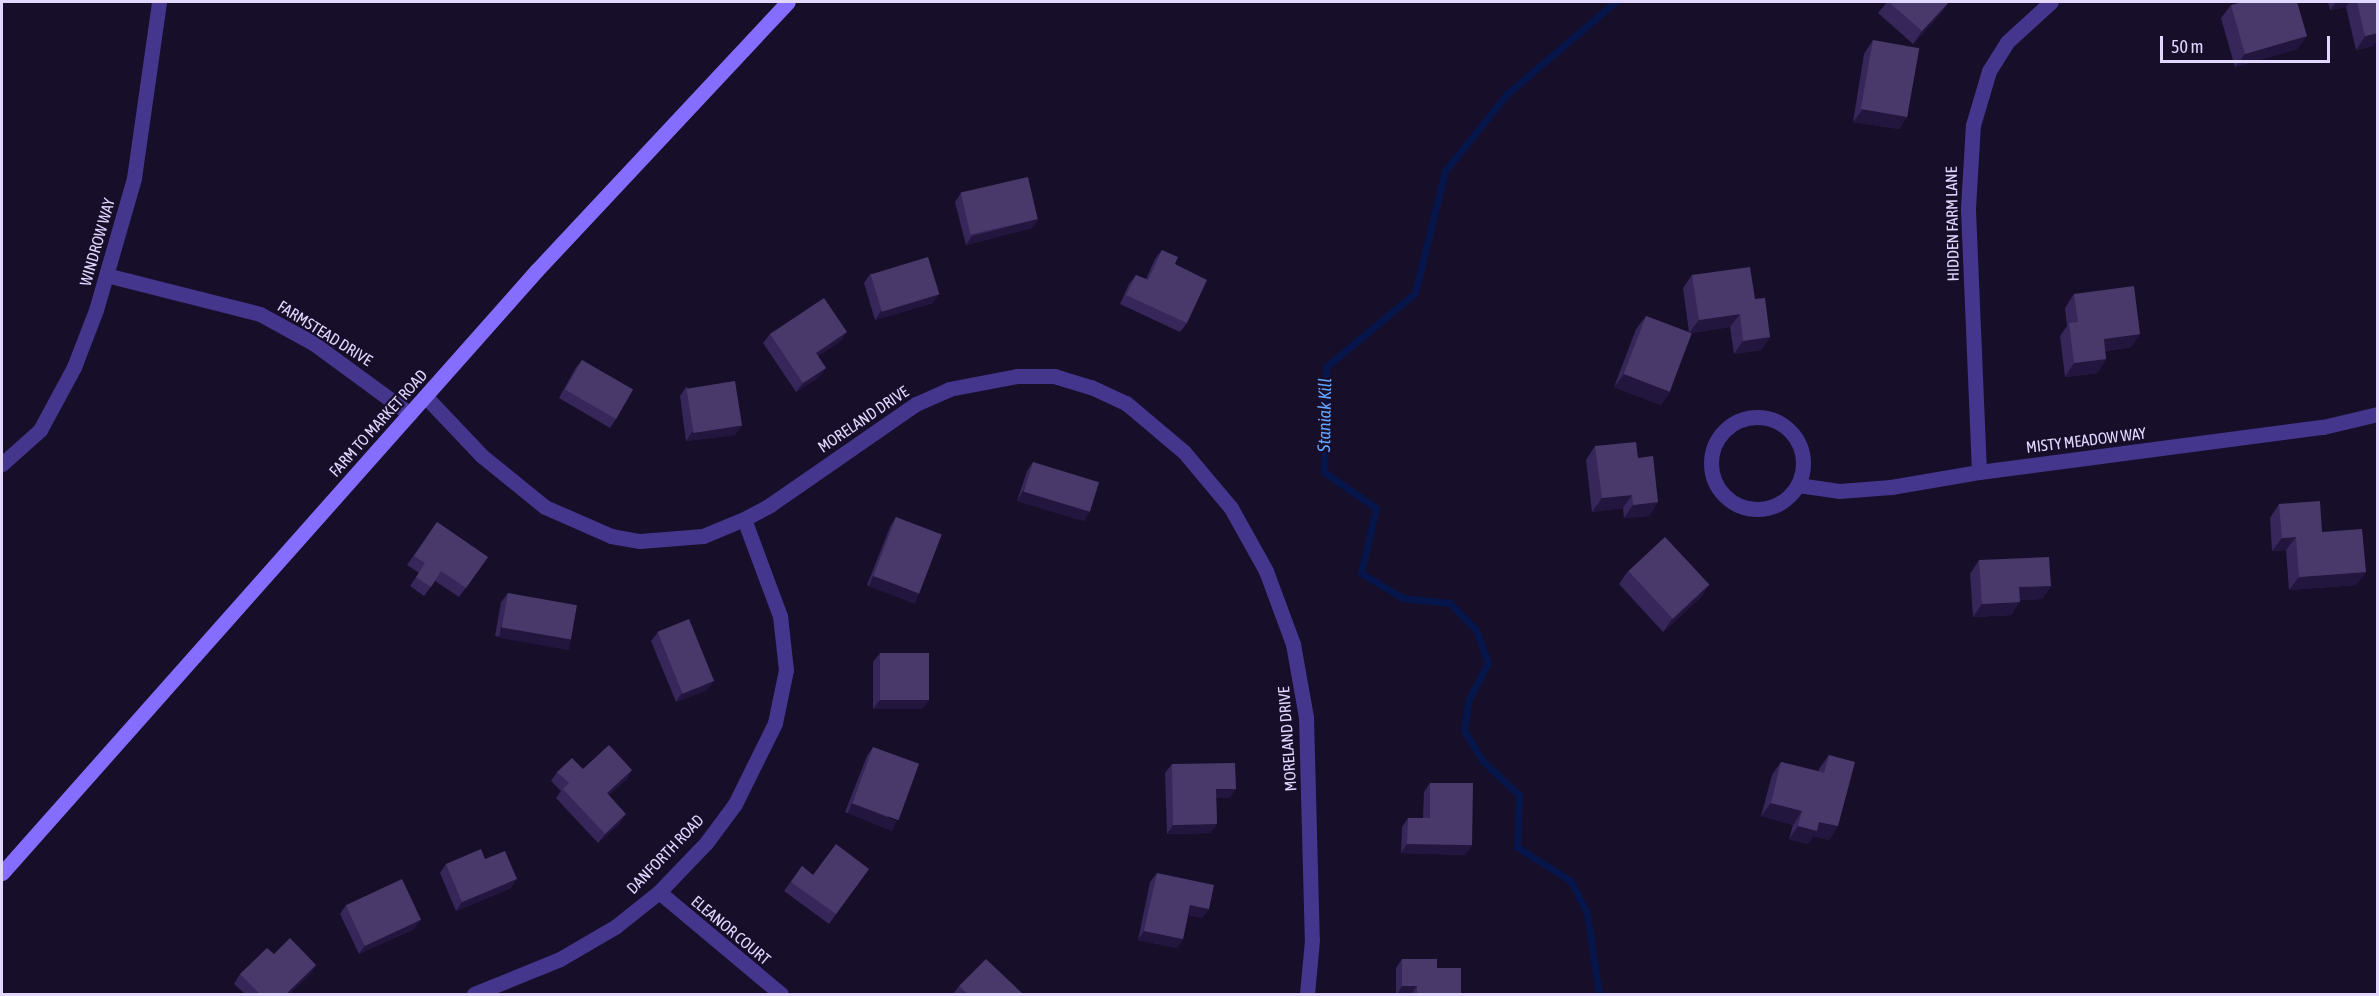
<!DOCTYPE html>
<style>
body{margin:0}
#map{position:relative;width:2379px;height:996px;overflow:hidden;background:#170e2a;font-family:"Asap Condensed",sans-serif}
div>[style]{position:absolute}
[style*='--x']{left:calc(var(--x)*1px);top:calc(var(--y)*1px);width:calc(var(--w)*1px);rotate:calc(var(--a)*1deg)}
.stream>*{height:7px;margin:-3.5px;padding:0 3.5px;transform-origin:3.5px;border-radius:3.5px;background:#06164b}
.street>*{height:15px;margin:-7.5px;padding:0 7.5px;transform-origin:7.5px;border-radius:7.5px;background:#44368d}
.street>.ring{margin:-7.5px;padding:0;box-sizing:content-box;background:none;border:15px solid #44368d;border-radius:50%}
.secondary>*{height:15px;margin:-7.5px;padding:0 7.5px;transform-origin:7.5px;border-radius:7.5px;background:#856eff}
.wall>*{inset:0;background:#372659}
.shaded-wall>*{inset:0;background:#22153e;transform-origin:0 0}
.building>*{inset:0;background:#49396a;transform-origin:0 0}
span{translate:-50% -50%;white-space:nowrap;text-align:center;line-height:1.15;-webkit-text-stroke:4.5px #170e2a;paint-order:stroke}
.street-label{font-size:16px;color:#e1d7ff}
.water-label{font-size:18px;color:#65a4ff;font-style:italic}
.frame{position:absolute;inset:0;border:3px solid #e1d7ff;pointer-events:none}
.scale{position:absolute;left:2160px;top:36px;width:170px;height:27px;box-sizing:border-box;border:3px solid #e1d7ff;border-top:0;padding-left:8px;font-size:18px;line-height:21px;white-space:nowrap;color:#e1d7ff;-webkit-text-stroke:4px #170e2a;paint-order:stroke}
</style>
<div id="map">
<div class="stream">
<div style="--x:1599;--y:994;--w:82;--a:-98.4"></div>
<div style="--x:1587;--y:913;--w:36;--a:-117"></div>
<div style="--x:1571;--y:881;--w:64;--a:-147.8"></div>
<div style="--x:1517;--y:847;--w:52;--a:-87.8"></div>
<div style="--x:1519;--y:795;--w:51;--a:-136.6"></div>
<div style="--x:1482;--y:760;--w:35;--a:-121"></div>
<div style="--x:1464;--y:730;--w:31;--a:-81"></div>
<div style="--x:1469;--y:699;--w:41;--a:-62.2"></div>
<div style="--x:1488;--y:663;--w:35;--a:-110"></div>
<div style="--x:1476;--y:630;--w:37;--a:-134"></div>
<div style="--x:1450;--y:603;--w:47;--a:-173.9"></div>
<div style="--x:1403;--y:598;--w:49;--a:-149.2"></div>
<div style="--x:1361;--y:573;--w:67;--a:-77"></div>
<div style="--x:1376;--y:508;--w:63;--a:-145.3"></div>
<div style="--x:1324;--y:472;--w:105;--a:-88.9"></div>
<div style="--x:1326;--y:367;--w:116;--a:-39.7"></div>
<div style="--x:1415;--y:293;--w:126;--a:-76.2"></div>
<div style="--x:1445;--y:171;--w:99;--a:-51.2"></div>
<div style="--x:1507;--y:94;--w:142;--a:-40.4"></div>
</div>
<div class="street">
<div style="--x:106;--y:275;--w:159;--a:14.2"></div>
<div style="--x:260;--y:314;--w:60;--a:28.7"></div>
<div style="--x:313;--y:343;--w:120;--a:36.2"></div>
<div style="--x:426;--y:397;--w:81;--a:46.5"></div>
<div style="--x:482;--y:456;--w:81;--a:39"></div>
<div style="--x:545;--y:507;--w:72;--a:23.7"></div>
<div style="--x:611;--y:536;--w:29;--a:10"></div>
<div style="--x:640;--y:541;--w:63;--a:-4.5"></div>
<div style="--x:703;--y:536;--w:44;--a:-22.5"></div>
<div style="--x:744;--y:519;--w:30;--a:-28"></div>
<div style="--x:770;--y:505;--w:178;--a:-34.7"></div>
<div style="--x:916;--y:404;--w:36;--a:-24"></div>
<div style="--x:949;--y:389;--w:69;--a:-10.8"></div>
<div style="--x:1017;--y:376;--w:37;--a:0"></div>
<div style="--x:1054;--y:376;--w:39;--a:17"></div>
<div style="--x:1091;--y:387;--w:38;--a:25"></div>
<div style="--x:1126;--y:403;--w:76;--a:40.2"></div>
<div style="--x:1184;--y:452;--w:73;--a:50"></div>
<div style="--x:1231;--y:508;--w:72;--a:60.9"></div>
<div style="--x:1266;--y:571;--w:78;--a:69.7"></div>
<div style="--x:1293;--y:644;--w:74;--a:79.9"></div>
<div style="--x:1306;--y:717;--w:223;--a:88.5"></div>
<div style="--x:1312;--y:940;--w:54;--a:95.3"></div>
<div class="ring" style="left:1711px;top:417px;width:77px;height:77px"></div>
<div style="--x:2;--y:464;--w:51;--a:-41.8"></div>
<div style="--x:40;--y:430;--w:72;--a:-61.6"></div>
<div style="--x:74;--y:367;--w:61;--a:-68.9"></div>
<div style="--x:96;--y:310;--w:137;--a:-73.9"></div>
<div style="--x:134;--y:178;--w:178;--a:-81.9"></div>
<div style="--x:1979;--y:472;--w:264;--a:-92.4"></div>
<div style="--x:1968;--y:208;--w:83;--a:-86.6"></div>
<div style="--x:1973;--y:125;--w:56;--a:-73.5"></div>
<div style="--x:1989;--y:71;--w:34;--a:-58"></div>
<div style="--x:2007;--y:42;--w:59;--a:-42.3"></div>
<div style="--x:1798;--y:485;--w:41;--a:8.3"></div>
<div style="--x:1839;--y:491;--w:52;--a:-4.4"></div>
<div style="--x:1891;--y:487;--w:89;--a:-9.7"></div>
<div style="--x:1979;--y:472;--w:347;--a:-7.5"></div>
<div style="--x:2323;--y:427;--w:57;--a:-13.3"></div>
<div style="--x:659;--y:892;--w:159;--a:39.9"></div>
<div style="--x:474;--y:994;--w:93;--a:-22.1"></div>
<div style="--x:560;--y:959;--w:64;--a:-30.2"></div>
<div style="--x:615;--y:927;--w:56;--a:-38.5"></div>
<div style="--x:659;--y:892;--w:68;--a:-46.2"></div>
<div style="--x:706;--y:843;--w:49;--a:-53.4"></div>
<div style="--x:735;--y:804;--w:90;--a:-63.7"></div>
<div style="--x:775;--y:723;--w:54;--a:-78.3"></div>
<div style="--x:786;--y:670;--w:54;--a:-96.3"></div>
<div style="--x:780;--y:616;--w:103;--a:-110.4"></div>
</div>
<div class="secondary">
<div style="--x:2;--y:873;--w:806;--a:-48.42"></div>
<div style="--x:537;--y:270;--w:367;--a:-46.9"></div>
</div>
<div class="wall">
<div style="clip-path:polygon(1887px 2px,1949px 2px,1942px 12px,1913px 44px,1878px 13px)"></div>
<div style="clip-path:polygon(2328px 2px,2378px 2px,2378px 39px,2373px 46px,2356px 50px,2346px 7px,2330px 10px)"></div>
<div style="clip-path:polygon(2231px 5px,2307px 36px,2297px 49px,2235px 67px,2221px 18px)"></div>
<div style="clip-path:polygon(1873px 40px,1908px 115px,1899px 129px,1853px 122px,1864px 54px)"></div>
<div style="clip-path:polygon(961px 193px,1038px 219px,1032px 228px,966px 245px,955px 202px)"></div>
<div style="clip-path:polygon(1162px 250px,1175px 264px,1187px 323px,1180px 332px,1120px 304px,1129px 284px,1136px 275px,1146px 279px,1155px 259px)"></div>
<div style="clip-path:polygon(870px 274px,933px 303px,875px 320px,864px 283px)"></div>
<div style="clip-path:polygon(1692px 275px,1755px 299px,1770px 337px,1761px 350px,1734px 354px,1730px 327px,1690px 333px,1670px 392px,1661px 405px,1614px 387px,1636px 329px,1646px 316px,1689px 332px,1683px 288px)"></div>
<div style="clip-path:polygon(2074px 294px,2140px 334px,2131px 347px,2105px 351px,2106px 359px,2097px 373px,2065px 377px,2060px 336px,2067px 326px,2065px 308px)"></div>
<div style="clip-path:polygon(770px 334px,841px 341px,818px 356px,826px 368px,819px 377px,796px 392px,763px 343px)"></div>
<div style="clip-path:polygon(582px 360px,616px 419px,610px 428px,559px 398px,575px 369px)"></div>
<div style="clip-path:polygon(686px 387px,742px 425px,735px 435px,686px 441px,680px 396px)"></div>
<div style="clip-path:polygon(1595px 446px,1638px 458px,1658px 502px,1649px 516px,1624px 518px,1623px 508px,1592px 512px,1586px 460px)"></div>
<div style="clip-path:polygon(1033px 462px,1084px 521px,1017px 501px,1027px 471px)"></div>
<div style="clip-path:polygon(2279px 504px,2322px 532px,2366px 572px,2356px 585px,2289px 590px,2286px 550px,2272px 551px,2270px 518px)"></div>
<div style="clip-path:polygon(896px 517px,919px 594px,913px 603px,867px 585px,890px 527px)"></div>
<div style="clip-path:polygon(437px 522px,488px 557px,459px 597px,435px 581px,424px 596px,410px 586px,419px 573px,407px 565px)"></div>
<div style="clip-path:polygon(1979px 560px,2051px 586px,2042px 599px,2020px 600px,2011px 615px,1973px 617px,1970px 574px)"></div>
<div style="clip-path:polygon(1628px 571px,1709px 585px,1700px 598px,1663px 632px,1619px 584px)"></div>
<div style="clip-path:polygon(508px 593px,565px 648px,495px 636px,501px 602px)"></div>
<div style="clip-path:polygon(658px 632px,707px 690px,676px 702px,651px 641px)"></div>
<div style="clip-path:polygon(880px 653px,929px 700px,922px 709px,873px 709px,873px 662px)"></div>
<div style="clip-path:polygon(873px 747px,891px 830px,845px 812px,867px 756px)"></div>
<div style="clip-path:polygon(1829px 755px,1838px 826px,1829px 840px,1813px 836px,1808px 844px,1789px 839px,1793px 825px,1761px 816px,1772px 775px,1781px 762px,1819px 771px,1819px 769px)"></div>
<div style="clip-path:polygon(1172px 764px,1230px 798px,1216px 798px,1217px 824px,1210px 833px,1167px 834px,1165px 773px)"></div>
<div style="clip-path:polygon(583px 769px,632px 770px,626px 780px,608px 795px,620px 823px,598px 843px,556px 798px,561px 791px,551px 781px,557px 772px)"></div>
<div style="clip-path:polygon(1430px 783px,1472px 845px,1465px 855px,1401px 853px,1402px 827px,1408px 818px,1423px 818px,1424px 792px)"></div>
<div style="clip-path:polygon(485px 859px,511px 888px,456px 911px,440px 873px,446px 864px)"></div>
<div style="clip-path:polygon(802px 866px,813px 875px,869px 869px,829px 924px,784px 891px)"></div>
<div style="clip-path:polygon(1157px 873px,1209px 909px,1202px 918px,1188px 915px,1183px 939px,1177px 948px,1138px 940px,1150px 882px)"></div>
<div style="clip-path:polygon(346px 905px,414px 929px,359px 954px,340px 914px)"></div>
<div style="clip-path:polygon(274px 954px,316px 965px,310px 974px,289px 994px,245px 994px,234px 984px,240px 974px)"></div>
<div style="clip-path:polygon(1402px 959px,1437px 968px,1461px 994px,1396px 994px,1396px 968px)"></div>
<div style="clip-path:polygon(959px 986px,1023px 994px,953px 994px)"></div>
</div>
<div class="shaded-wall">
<div style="clip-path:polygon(1949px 2px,1942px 12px,1913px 44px,1922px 31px)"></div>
<div style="clip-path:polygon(2336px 2px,2350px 2px,2346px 7px,2330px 10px)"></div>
<div style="clip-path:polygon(2378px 33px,2378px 39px,2373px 46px,2356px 50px,2365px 36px)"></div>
<div style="clip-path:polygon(2307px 36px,2297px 49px,2235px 67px,2245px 54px)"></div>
<div style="clip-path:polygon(1863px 109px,1908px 115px,1899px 129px,1853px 122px)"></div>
<div style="clip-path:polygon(1038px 219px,1032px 228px,966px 245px,972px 236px)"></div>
<div style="clip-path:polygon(939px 294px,933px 303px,875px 320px,881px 311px)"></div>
<div style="clip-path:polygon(1740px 314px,1730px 327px,1689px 333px,1699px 320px)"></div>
<div style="clip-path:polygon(847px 332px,841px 341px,809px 362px,816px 353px)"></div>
<div style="clip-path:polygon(2140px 334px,2131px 347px,2094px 352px,2104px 339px)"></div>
<div style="clip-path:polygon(1770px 337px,1761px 350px,1734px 354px,1743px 341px)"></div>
<div style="clip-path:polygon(2106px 359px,2097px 373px,2065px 377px,2074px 363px)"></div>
<div style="clip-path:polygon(826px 368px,819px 377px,796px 392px,803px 383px)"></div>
<div style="clip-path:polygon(1624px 374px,1670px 392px,1661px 405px,1614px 387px)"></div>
<div style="clip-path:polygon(742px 425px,735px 435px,686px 441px,692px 432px)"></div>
<div style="clip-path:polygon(1023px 491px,1090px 512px,1084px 521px,1017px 501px)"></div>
<div style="clip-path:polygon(1632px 495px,1623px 508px,1592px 512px,1602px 498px)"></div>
<div style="clip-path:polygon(1658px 502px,1649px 516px,1624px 518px,1633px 505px)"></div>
<div style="clip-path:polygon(2296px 537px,2286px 550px,2272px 551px,2282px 538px)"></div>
<div style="clip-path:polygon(2366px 572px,2356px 585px,2289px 590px,2299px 577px)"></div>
<div style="left:873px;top:576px;width:49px;height:11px;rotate:21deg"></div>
<div style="clip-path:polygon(1709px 585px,1700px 598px,1663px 632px,1672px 619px)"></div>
<div style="clip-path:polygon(2051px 586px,2042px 599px,2010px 600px,2019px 587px)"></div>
<div style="clip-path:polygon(2020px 602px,2011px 615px,1973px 617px,1982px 604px)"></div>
<div style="left:501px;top:627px;width:71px;height:11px;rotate:10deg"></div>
<div style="clip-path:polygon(714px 681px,707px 690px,676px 702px,682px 693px)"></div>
<div style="clip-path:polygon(880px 700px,929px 700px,922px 709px,873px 709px)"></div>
<div style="clip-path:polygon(632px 770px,626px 780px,600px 803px,607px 793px)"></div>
<div style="clip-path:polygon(1216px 789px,1236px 789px,1230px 798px,1210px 798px)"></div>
<div style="left:852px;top:803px;width:48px;height:11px;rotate:22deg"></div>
<div style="clip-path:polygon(1771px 803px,1802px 811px,1793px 825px,1761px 816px)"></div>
<div style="clip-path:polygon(626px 814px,620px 823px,598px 843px,605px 834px)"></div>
<div style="clip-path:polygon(1819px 822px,1838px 826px,1829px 840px,1813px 836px,1808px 844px,1789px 839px,1798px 826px)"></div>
<div style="clip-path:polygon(1217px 824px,1210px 833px,1167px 834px,1173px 825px)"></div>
<div style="clip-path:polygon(1407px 844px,1472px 845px,1465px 855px,1401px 853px)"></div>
<div style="clip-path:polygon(517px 879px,511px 888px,456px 911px,462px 902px)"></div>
<div style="clip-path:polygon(1190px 905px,1209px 909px,1202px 918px,1184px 914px)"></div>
<div style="clip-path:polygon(421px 920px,414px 929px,359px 954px,365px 945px)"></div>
<div style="clip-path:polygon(1144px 931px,1183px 939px,1177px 948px,1138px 940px)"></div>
<div style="clip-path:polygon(316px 965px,310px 974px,289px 994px,286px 994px)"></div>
<div style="clip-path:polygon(1402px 986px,1417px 986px,1411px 994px,1397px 994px)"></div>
</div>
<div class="building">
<div style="clip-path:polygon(1889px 2px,1949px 2px,1922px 31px)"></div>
<div style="clip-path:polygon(2243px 2px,2297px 2px,2307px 36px,2245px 54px,2231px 5px)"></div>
<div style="clip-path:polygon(2357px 2px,2378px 2px,2378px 33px,2365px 36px)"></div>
<div style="left:1873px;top:40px;width:47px;height:70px;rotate:10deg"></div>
<div style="left:1028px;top:177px;width:43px;height:69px;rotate:77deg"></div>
<div style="clip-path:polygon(1162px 250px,1178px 257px,1175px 264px,1207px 280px,1187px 323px,1126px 295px,1136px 275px,1148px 280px)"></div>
<div style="left:928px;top:257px;width:39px;height:60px;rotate:73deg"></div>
<div style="clip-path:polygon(1750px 267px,1755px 299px,1765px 298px,1770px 337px,1743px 341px,1740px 314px,1699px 320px,1692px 275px)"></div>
<div style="clip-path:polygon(2134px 286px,2140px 334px,2104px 339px,2106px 359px,2074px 363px,2069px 323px,2078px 322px,2074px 294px)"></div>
<div style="clip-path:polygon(824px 298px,847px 332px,816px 353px,826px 368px,803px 383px,770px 334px)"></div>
<div style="left:1646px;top:316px;width:49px;height:62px;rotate:21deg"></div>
<div style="left:582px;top:360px;width:59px;height:34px;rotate:30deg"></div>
<div style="left:735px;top:381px;width:45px;height:49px;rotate:81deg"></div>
<div style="clip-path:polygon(1636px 442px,1638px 458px,1653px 456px,1658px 502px,1633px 505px,1632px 495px,1602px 498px,1595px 446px)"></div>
<div style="left:1033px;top:462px;width:69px;height:31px;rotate:17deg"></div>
<div style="clip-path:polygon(2320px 501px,2322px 532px,2362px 529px,2366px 572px,2299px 577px,2296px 537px,2282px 538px,2279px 504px)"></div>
<div style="left:896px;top:517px;width:49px;height:63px;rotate:21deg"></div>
<div style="clip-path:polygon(437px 522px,488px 557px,466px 588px,441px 571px,431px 587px,416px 577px,425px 563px,414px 556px)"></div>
<div style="left:1665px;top:537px;width:65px;height:50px;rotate:47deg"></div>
<div style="clip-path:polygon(2049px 557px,2051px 586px,2019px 587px,2020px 602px,1982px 604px,1979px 560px)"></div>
<div style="left:508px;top:593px;width:70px;height:35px;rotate:10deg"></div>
<div style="left:689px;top:619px;width:67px;height:34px;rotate:68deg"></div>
<div style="left:880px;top:653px;width:49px;height:47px"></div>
<div style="clip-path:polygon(609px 745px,632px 770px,607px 793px,626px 814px,605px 834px,563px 789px,569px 783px,557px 772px,572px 758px,583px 769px)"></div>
<div style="left:873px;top:747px;width:49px;height:60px;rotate:20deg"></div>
<div style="clip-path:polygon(1829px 755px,1855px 762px,1838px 826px,1819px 822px,1817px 831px,1798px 826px,1802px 811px,1771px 803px,1781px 762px,1824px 773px)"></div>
<div style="clip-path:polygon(1235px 763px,1236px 789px,1216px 789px,1217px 824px,1173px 825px,1172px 764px)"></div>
<div style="clip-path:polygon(1430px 783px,1473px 783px,1472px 845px,1407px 844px,1408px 818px,1430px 818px)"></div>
<div style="clip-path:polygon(836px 844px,869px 869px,836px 914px,791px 882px,802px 866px,813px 875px)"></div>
<div style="clip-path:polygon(481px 849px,485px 859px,505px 851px,517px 879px,462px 902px,446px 864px)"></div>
<div style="clip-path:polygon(1157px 873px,1214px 885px,1209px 909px,1190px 905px,1183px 939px,1144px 931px)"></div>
<div style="left:402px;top:879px;width:45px;height:62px;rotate:65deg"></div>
<div style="clip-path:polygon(290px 938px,316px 965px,286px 994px,260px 994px,240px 974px,267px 948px,274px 954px)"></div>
<div style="clip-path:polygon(986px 959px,1023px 994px,968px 994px,959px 986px)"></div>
<div style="clip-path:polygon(1402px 959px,1437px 959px,1437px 968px,1461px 968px,1461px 994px,1417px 994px,1417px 986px,1402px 986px)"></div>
</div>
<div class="street-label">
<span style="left:1952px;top:224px;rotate:-91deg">HIDDEN FARM LANE</span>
<span style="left:97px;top:242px;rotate:-74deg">WINDROW WAY</span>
<span style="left:325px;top:333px;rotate:32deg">FARMSTEAD DRIVE</span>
<span style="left:863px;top:419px;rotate:-34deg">MORELAND DRIVE</span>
<span style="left:378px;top:423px;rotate:-48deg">FARM TO MARKET ROAD</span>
<span style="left:2086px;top:440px;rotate:-7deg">MISTY MEADOW WAY</span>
<span style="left:1287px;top:739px;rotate:-94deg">MORELAND DRIVE</span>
<span style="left:665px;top:854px;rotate:-46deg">DANFORTH ROAD</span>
<span style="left:731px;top:930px;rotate:40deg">ELEANOR COURT</span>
</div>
<div class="water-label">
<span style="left:1325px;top:415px;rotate:-89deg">Staniak Kill</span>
</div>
<div class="frame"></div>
<div class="scale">50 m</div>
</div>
